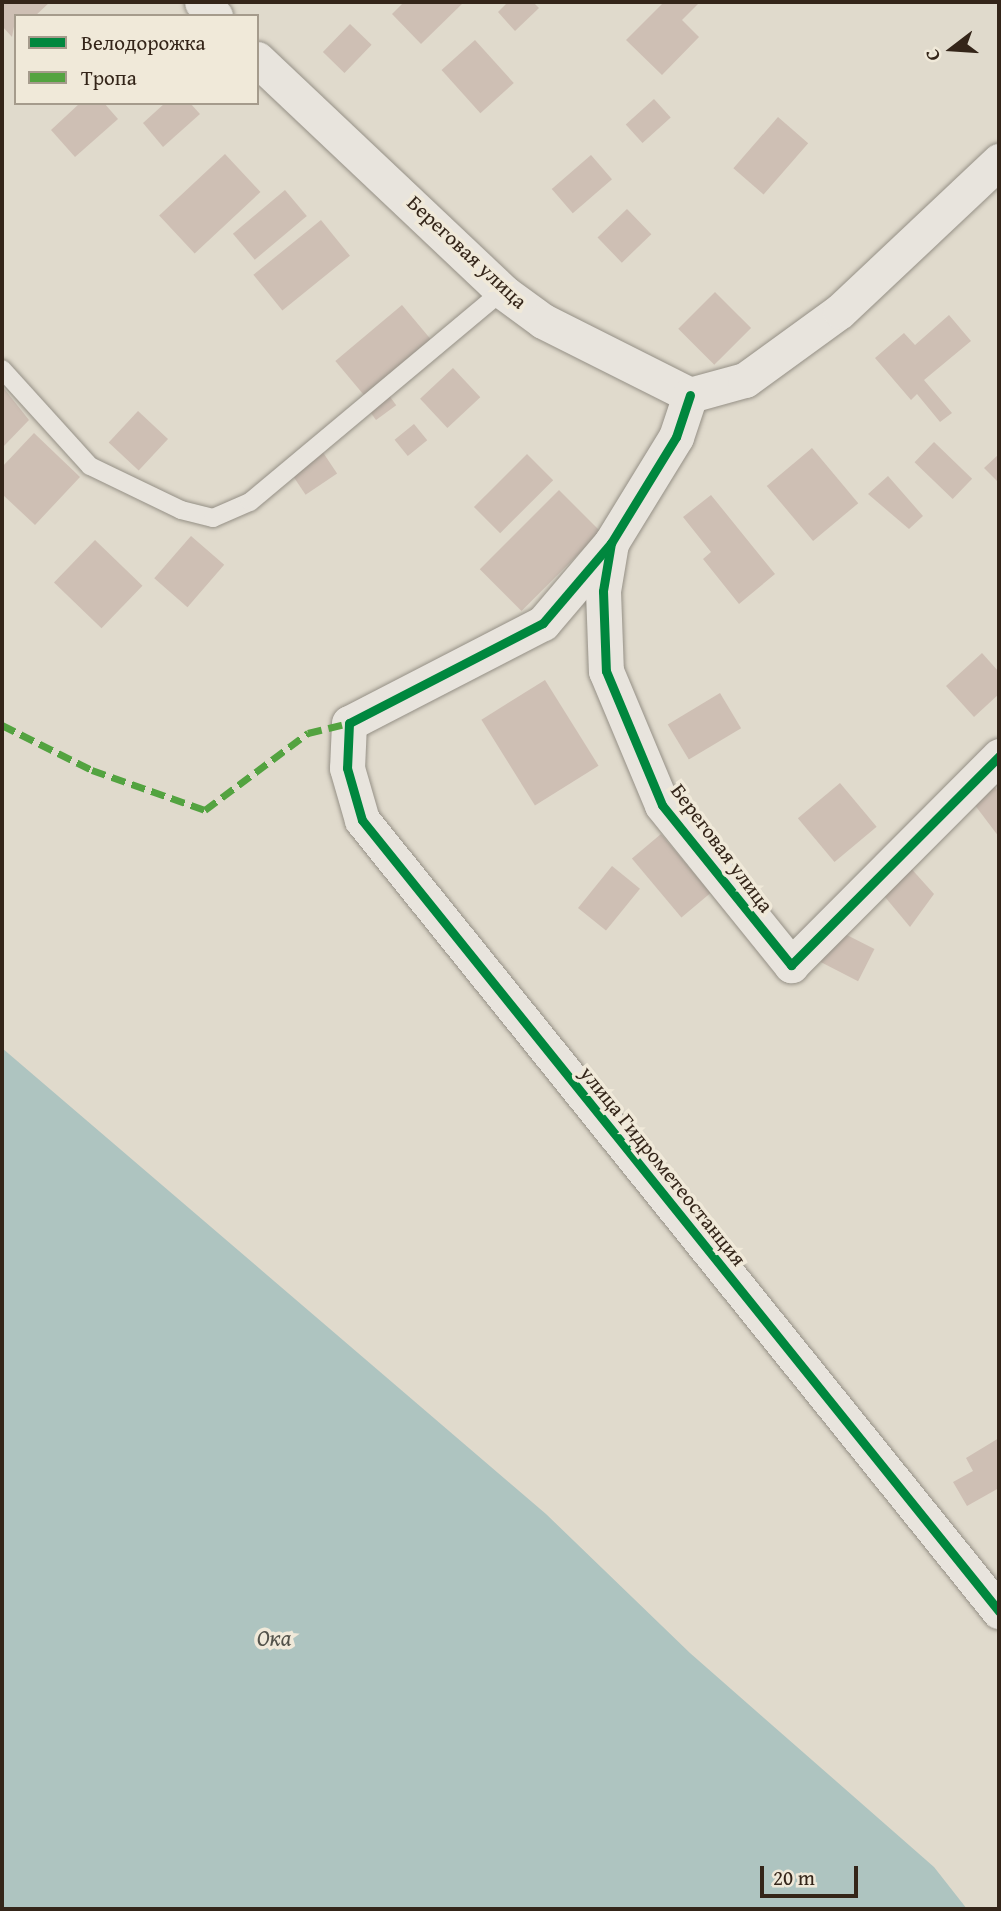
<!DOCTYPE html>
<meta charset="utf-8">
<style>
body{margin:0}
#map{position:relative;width:1001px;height:1911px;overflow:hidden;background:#e0dacc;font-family:"Gentium Book Plus",serif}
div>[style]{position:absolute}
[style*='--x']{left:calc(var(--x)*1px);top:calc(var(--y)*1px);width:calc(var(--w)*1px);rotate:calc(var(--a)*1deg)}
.water>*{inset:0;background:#aec4c0}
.building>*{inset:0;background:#cebfb4;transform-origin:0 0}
.roads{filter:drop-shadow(0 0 2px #959086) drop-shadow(0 0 2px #959086)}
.service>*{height:18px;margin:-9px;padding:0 9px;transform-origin:9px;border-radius:9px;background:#e8e4dd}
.minor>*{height:35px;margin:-17.5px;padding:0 17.5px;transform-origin:17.5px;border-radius:17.5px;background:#e8e4dd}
.quiet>*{height:7px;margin-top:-3.5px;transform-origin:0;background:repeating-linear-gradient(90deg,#53a340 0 14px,transparent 0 21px)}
.cycleway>*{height:9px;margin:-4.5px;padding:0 4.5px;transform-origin:4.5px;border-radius:4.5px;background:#00873e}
span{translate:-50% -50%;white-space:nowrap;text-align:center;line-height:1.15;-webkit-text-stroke:7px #f0e9d9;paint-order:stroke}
.street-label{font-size:21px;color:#342519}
.water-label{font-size:23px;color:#52524a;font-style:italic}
.frame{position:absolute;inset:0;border:4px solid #342519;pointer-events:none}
.legend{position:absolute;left:14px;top:14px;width:245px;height:91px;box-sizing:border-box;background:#f0e9d9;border:2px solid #a59b8c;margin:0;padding:9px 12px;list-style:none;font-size:21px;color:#342519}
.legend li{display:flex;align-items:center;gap:14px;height:35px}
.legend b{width:35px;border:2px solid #a59b8c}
.north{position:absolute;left:917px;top:14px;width:70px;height:70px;-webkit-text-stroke:5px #f0e9d9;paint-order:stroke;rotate:253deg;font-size:19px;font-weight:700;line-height:28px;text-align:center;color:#342519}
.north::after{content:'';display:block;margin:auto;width:24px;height:32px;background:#342519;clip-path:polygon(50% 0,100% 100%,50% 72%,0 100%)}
.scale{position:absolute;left:760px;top:1866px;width:98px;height:32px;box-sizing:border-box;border:4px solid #342519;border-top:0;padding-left:9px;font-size:21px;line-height:24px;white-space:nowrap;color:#342519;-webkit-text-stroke:5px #f0e9d9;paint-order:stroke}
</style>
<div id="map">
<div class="water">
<div style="clip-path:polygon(2px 1048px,546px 1514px,690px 1653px,934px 1867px,967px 1909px,2px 1909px)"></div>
</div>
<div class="building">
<div style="clip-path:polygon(2px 2px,50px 2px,35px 16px,16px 16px,12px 37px,2px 26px)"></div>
<div style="clip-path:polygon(404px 2px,464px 2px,421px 44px,392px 14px)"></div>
<div style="clip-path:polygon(508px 2px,533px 2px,539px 8px,515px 31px,498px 12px)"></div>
<div style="clip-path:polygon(664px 2px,700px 2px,682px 20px,699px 37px,662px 75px,626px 40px)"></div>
<div style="left:350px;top:24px;width:30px;height:39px;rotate:44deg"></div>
<div style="left:475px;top:40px;width:58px;height:45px;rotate:48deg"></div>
<div style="left:654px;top:99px;width:25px;height:38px;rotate:48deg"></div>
<div style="clip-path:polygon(80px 103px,104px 103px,118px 119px,75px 157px,51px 130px)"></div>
<div style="clip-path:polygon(165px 103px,190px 103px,200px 114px,163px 147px,143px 123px)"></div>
<div style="left:778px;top:117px;width:40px;height:68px;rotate:41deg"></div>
<div style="left:225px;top:154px;width:52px;height:90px;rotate:47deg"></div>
<div style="left:591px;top:155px;width:32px;height:52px;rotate:49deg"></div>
<div style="left:285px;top:190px;width:34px;height:68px;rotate:50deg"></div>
<div style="left:627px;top:209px;width:35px;height:41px;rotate:46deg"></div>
<div style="left:321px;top:220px;width:46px;height:87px;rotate:51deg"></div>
<div style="left:715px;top:292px;width:51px;height:52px;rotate:45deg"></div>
<div style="left:402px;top:305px;width:45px;height:87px;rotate:50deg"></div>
<div style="clip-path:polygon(949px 315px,971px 341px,924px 380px,952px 413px,940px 422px,917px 394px,911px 400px,875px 358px,904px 333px,915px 345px)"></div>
<div style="left:453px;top:368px;width:40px;height:45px;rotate:47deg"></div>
<div style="clip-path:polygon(2px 386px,29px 420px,2px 448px)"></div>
<div style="left:388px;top:394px;width:14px;height:25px;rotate:54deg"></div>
<div style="left:138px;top:411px;width:41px;height:43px;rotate:43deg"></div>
<div style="left:414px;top:424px;width:21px;height:25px;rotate:51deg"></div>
<div style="clip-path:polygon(34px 433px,80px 477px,35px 525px,2px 494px,2px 467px)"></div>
<div style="left:934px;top:442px;width:53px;height:28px;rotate:44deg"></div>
<div style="left:812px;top:448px;width:72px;height:59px;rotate:50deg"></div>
<div style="left:322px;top:451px;width:27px;height:38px;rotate:56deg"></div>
<div style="left:527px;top:454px;width:37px;height:75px;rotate:45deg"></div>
<div style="clip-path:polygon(999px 454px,999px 483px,984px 468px)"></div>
<div style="clip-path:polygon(888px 476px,923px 516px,909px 529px,868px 494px)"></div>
<div style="left:559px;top:490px;width:59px;height:112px;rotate:45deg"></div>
<div style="clip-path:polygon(711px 495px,775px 574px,739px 604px,703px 559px,711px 552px,683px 517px)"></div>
<div style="left:191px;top:536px;width:44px;height:56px;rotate:41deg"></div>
<div style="left:95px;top:540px;width:66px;height:59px;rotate:44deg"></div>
<div style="clip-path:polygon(982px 653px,999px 672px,999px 694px,974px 717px,946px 686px)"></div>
<div style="left:545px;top:680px;width:101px;height:75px;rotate:58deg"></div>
<div style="left:720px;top:693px;width:41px;height:61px;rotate:59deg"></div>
<div style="left:840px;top:783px;width:57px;height:55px;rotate:50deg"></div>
<div style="clip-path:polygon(992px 783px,999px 792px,999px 837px,971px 800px)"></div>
<div style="left:661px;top:834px;width:77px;height:38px;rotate:50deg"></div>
<div style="clip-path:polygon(908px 865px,934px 894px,910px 927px,880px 891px)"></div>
<div style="left:612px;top:866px;width:36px;height:54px;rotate:39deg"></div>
<div style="left:837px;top:930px;width:42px;height:36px;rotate:27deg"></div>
<div style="clip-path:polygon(999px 1438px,999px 1488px,967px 1506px,953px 1482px,973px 1471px,966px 1458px)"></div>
</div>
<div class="roads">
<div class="service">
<div style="--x:2;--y:369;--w:131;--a:47.8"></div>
<div style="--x:90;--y:466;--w:101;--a:25.8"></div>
<div style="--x:181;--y:510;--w:33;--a:14"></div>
<div style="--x:213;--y:518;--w:40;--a:-23.4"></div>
<div style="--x:250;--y:502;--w:329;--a:-39.9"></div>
</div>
<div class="minor">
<div style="--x:202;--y:2;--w:19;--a:47"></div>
<div style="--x:257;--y:59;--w:337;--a:43.4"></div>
<div style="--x:502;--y:291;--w:51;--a:36.2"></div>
<div style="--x:543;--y:321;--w:165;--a:26.7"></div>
<div style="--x:690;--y:395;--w:44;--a:108.4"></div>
<div style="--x:676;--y:437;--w:124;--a:121.5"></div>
<div style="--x:611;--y:543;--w:49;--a:99.5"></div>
<div style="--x:603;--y:591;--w:80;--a:87.9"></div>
<div style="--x:606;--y:671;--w:145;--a:67.3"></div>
<div style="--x:662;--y:805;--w:206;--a:51.1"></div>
<div style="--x:791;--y:965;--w:295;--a:-45.1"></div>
<div style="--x:690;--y:395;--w:57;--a:-15.3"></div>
<div style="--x:745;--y:380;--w:117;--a:-36"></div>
<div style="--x:840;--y:311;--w:219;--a:-43.3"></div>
<div style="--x:611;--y:543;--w:105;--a:130.4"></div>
<div style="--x:543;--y:623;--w:218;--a:152.7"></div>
<div style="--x:349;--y:723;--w:45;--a:92.5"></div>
<div style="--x:347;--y:768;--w:54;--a:73.9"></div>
<div style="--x:362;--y:820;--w:1016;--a:51.16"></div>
</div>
</div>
<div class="quiet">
<div style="--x:2;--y:725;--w:101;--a:26.6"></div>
<div style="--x:92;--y:770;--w:120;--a:19.5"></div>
<div style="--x:205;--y:810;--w:129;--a:-36.8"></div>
<div style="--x:308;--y:733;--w:42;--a:-13.7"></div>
</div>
<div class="cycleway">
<div style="--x:690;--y:395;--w:44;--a:108.4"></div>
<div style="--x:676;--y:437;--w:124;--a:121.5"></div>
<div style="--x:611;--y:543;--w:49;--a:99.5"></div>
<div style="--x:603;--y:591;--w:80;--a:87.9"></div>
<div style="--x:606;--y:671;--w:145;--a:67.3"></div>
<div style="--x:662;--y:805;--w:206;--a:51.1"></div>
<div style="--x:791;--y:965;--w:295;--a:-45.1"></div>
<div style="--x:611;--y:543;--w:105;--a:130.4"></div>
<div style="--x:543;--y:623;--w:218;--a:152.7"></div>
<div style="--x:349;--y:723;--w:45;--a:92.5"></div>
<div style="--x:347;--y:768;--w:54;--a:73.9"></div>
<div style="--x:362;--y:820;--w:1016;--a:51.16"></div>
</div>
<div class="street-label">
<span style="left:467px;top:252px;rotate:43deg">Береговая улица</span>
<span style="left:722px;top:848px;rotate:53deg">Береговая улица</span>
<span style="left:663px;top:1166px;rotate:51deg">улица Гидрометеостанция</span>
</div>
<div class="water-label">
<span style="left:274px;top:1638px">Ока</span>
</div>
<div class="frame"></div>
<ul class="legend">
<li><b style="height:9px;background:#00873e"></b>Велодорожка</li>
<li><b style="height:9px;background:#53a340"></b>Тропа</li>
</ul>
<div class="north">С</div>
<div class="scale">20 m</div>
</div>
